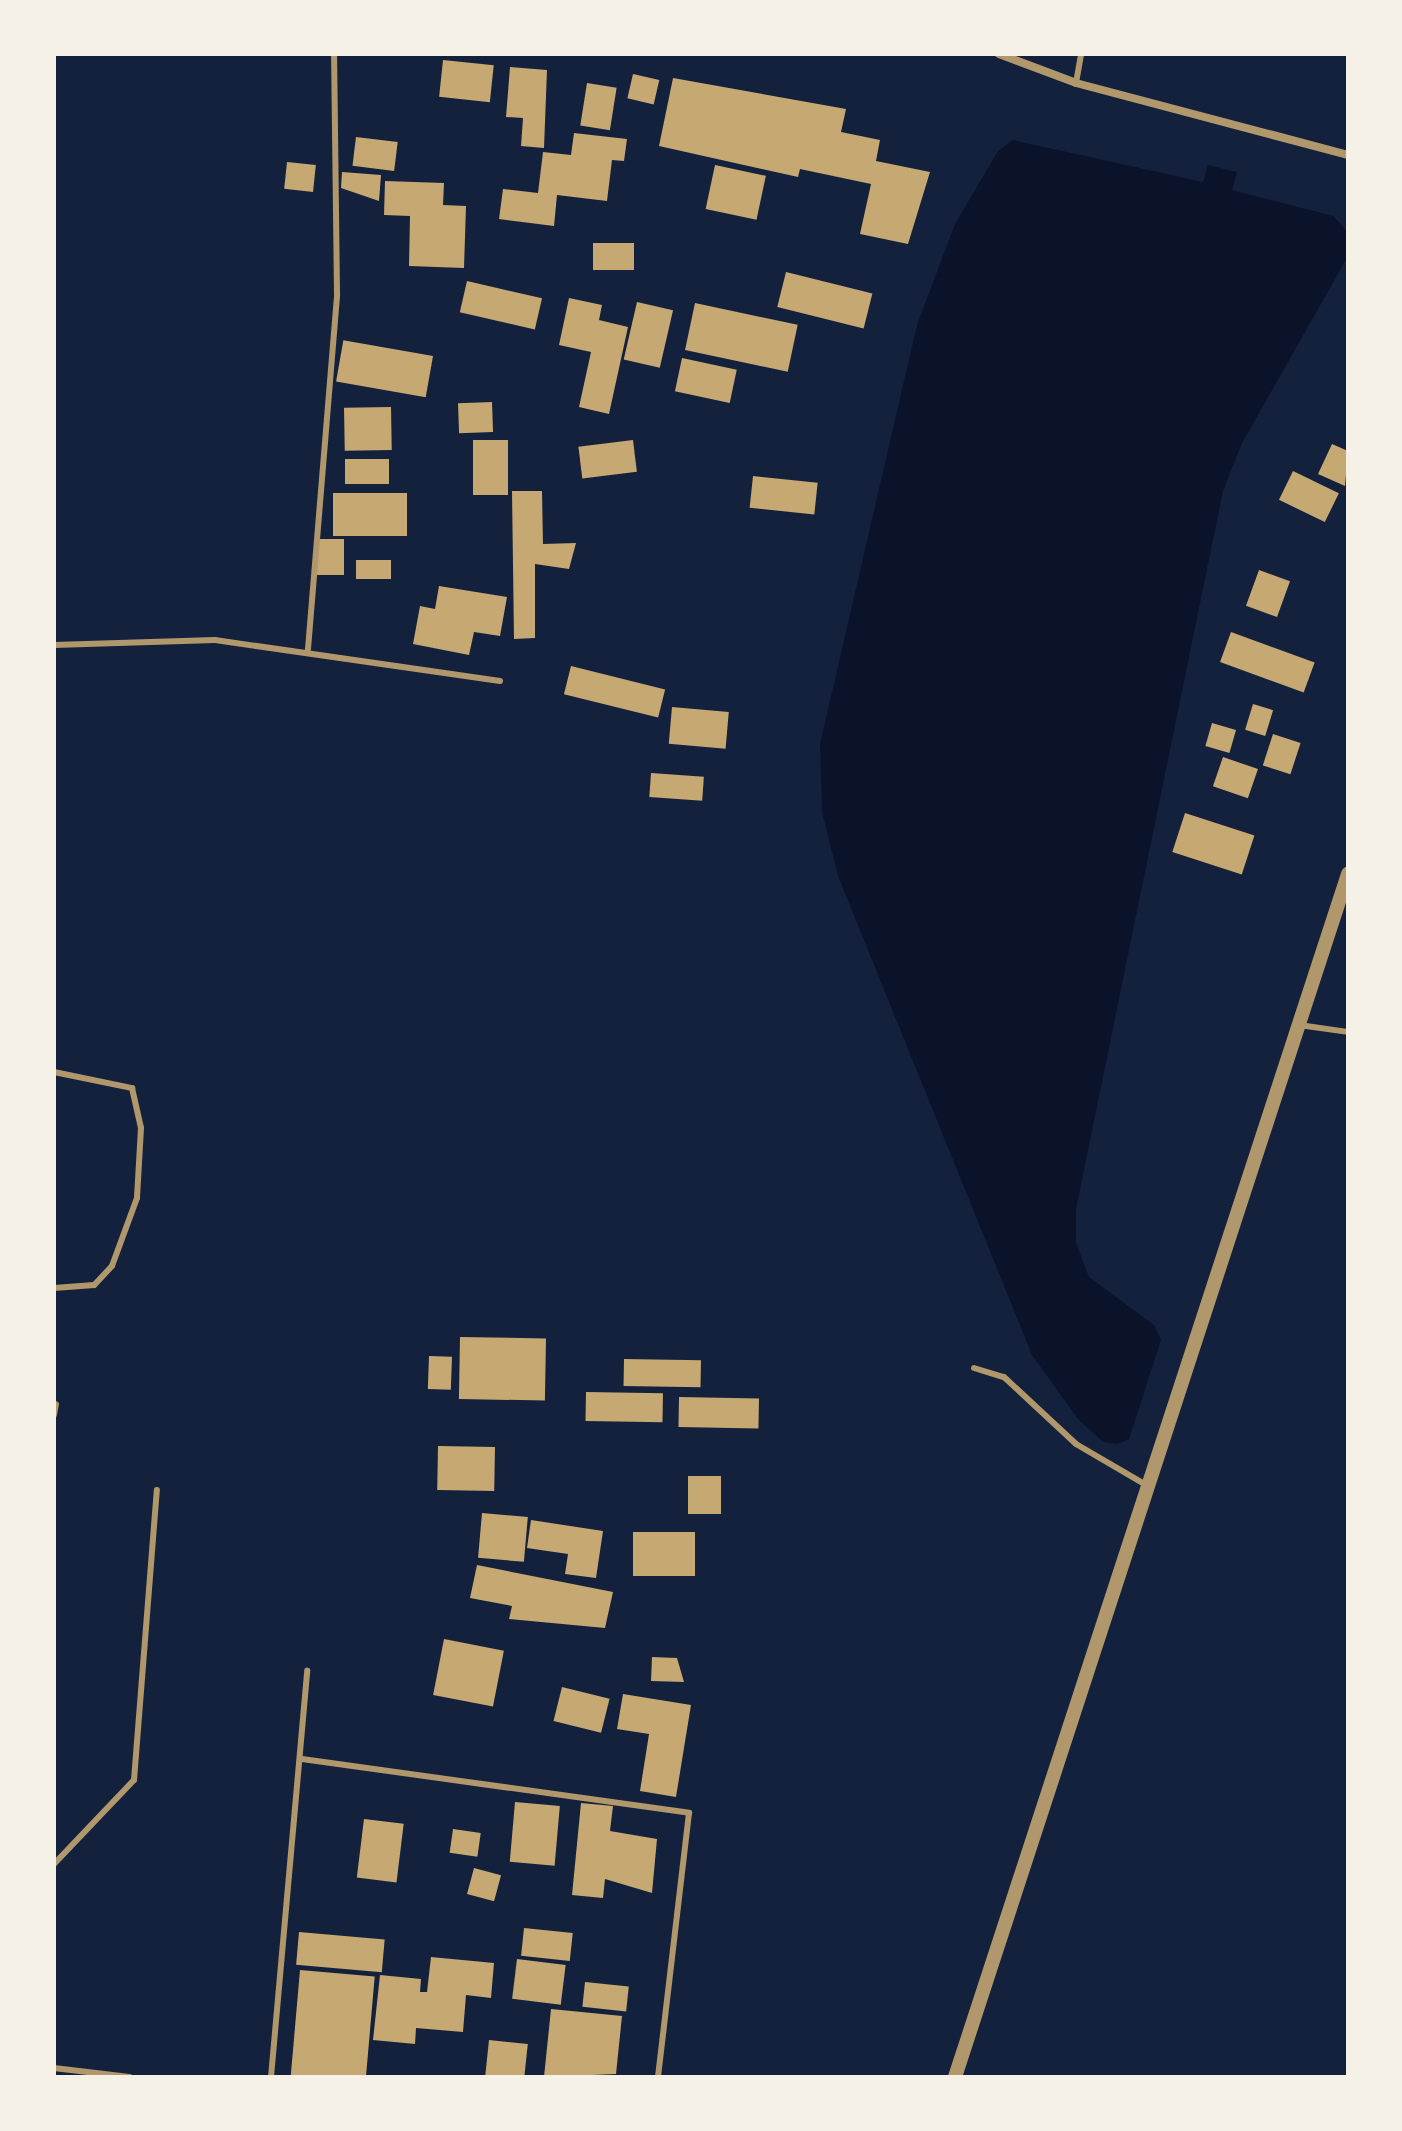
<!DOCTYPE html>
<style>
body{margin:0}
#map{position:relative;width:1402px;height:2131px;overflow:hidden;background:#14213d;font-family:"Source Sans 3",sans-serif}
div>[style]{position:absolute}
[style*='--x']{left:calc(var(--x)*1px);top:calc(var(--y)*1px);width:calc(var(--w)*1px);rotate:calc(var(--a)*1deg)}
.water>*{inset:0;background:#0b132b}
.building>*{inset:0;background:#c6a872;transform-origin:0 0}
.service>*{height:6px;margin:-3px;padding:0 3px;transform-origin:3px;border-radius:3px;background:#b1986c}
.minor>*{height:8px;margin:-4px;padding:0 4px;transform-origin:4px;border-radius:4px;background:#b1986c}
.tertiary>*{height:14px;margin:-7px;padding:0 7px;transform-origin:7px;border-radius:7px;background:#b1986c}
span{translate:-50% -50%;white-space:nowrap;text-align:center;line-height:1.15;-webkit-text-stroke:6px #f6f1e7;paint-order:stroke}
.frame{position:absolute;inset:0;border:56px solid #f6f1e7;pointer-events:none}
</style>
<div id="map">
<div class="water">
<div style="clip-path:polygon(1013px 140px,1203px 182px,1208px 165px,1237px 172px,1232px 190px,1333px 216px,1348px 232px,1347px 258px,1242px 443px,1223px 491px,1076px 1209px,1076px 1243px,1089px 1277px,1154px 1325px,1161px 1340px,1129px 1439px,1117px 1444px,1103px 1442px,1078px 1419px,1032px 1355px,838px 876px,822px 812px,820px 744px,917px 325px,955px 224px,998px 151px)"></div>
</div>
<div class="building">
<div style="left:443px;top:60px;width:51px;height:37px;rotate:6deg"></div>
<div style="clip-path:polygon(510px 67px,547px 70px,544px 148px,521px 146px,523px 118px,506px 117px)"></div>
<div style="left:633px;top:74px;width:27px;height:25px;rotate:13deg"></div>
<div style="clip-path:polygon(673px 78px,846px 109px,841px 132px,880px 140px,876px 161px,930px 172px,908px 244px,860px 234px,871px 184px,800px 169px,798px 177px,659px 146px)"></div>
<div style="left:587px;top:83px;width:30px;height:43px;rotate:9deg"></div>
<div style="clip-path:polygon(574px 133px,627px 139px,624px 161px,612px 160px,607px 201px,557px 195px,554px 226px,499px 219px,503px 189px,538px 193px,543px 152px,571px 155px)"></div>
<div style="left:356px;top:137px;width:42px;height:29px;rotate:7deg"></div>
<div style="left:287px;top:162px;width:29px;height:27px;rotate:6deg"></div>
<div style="left:715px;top:165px;width:52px;height:45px;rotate:12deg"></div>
<div style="clip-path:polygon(342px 172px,381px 175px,379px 201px,341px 188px)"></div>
<div style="clip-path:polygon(385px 181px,444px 183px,443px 205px,466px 206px,464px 268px,409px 266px,410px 216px,384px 215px)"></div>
<div style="left:593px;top:243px;width:41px;height:27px"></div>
<div style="left:786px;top:272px;width:89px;height:36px;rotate:14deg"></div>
<div style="left:467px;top:281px;width:77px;height:32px;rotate:13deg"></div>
<div style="clip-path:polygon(569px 298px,602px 305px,599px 320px,628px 327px,609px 414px,579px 407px,591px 352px,559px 345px)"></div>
<div style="left:637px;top:302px;width:37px;height:59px;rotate:13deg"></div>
<div style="left:695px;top:303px;width:105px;height:48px;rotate:12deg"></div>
<div style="left:433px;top:356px;width:42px;height:91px;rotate:100deg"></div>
<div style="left:682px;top:358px;width:56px;height:34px;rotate:12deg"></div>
<div style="left:492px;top:402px;width:30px;height:34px;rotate:88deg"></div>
<div style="left:391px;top:407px;width:43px;height:47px;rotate:89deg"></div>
<div style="left:473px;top:440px;width:35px;height:55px"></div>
<div style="left:633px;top:440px;width:32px;height:55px;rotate:83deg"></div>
<div style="clip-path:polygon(1332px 444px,1348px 451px,1345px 486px,1318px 474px)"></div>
<div style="left:389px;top:459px;width:25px;height:44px;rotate:90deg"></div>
<div style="left:1293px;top:471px;width:51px;height:32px;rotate:26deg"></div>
<div style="left:753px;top:476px;width:65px;height:32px;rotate:6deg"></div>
<div style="clip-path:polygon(512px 491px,542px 491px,543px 544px,576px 543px,569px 569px,535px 564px,535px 638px,514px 639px)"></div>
<div style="left:407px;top:493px;width:43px;height:74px;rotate:90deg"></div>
<div style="left:317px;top:539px;width:27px;height:36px"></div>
<div style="left:356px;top:560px;width:35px;height:19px"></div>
<div style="left:1259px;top:570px;width:33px;height:38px;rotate:20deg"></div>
<div style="clip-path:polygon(439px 586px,507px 597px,500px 636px,474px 632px,469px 655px,413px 644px,420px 606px,435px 609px)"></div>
<div style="left:1231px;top:632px;width:89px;height:32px;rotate:20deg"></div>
<div style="left:571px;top:666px;width:97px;height:29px;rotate:14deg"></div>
<div style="left:1253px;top:704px;width:21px;height:27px;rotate:17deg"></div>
<div style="left:672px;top:707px;width:57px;height:37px;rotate:5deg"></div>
<div style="left:1212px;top:723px;width:25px;height:24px;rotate:16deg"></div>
<div style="left:1273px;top:734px;width:29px;height:33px;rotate:18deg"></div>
<div style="left:1223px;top:757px;width:37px;height:31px;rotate:19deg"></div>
<div style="left:651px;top:773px;width:53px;height:24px;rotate:4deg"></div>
<div style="left:1185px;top:813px;width:73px;height:41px;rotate:18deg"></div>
<div style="left:460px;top:1337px;width:86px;height:62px;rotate:1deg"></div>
<div style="left:429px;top:1356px;width:23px;height:33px;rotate:2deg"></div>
<div style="left:624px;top:1359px;width:77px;height:27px;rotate:1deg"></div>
<div style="left:586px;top:1392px;width:77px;height:29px;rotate:1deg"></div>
<div style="left:679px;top:1397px;width:80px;height:30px;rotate:1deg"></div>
<div style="left:438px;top:1446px;width:57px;height:44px;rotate:1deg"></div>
<div style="left:688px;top:1476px;width:33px;height:38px"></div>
<div style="left:482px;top:1513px;width:46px;height:45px;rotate:5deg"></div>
<div style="clip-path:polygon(531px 1520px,603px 1531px,596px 1578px,565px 1574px,568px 1554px,527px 1548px)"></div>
<div style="left:633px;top:1532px;width:62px;height:44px"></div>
<div style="clip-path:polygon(477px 1565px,613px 1592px,605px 1628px,509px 1619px,512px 1606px,470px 1598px)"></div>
<div style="left:444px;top:1639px;width:61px;height:57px;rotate:11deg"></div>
<div style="clip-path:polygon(652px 1657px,677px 1658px,684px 1682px,651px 1681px)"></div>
<div style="left:562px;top:1687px;width:49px;height:35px;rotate:14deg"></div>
<div style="clip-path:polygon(623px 1694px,691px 1705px,676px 1797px,640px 1791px,649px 1734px,617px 1729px)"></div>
<div style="left:515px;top:1802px;width:45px;height:60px;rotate:5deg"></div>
<div style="clip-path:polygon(581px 1803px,613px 1806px,610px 1831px,657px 1839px,652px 1893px,605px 1879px,603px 1898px,572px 1895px)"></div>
<div style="left:364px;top:1819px;width:40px;height:59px;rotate:7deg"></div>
<div style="left:453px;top:1829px;width:28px;height:24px;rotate:8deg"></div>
<div style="left:474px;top:1868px;width:28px;height:27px;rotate:15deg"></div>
<div style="left:524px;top:1928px;width:49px;height:28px;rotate:6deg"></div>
<div style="left:299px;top:1932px;width:86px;height:33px;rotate:5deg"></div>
<div style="clip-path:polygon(431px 1957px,494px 1963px,491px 1998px,466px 1995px,463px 2032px,416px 2028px,415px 2044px,373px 2040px,380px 1975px,421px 1979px,420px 1992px,427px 1992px)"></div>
<div style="left:517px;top:1959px;width:49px;height:40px;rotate:7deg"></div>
<div style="left:300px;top:1970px;width:75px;height:107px;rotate:5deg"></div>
<div style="left:585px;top:1982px;width:44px;height:25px;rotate:6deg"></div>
<div style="clip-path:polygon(551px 2009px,622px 2016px,616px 2074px,544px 2077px)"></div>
<div style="left:489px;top:2040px;width:39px;height:37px;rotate:6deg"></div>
</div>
<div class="service">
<div style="--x:1076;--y:83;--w:29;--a:-80"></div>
<div style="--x:54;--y:645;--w:161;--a:-1.8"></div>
<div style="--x:215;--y:640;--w:288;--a:8.2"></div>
<div style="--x:308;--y:649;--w:356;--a:-85.3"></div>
<div style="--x:337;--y:294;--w:240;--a:-90.7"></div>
<div style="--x:1299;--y:1025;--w:49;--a:8.1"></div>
<div style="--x:54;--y:1072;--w:80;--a:11.6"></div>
<div style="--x:132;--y:1088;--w:41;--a:77.3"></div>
<div style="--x:141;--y:1128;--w:70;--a:93.3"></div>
<div style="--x:137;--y:1198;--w:72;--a:110.2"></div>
<div style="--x:112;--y:1266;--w:26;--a:133"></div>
<div style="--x:94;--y:1285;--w:40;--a:175.7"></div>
<div style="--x:974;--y:1368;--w:31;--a:17"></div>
<div style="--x:1004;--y:1377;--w:98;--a:42.9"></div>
<div style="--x:1076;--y:1444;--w:83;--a:30.3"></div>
<div style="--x:54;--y:1415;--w:11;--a:-80"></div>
<div style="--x:302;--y:1759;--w:391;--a:7.9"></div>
<div style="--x:689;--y:1813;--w:266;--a:96.7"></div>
<div style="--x:54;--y:1864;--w:116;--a:-46.4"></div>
<div style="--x:134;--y:1780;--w:291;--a:-85.5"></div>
<div style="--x:54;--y:2068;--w:76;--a:6.8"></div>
<div style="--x:271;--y:2077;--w:408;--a:-84.9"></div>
</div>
<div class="minor">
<div style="--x:999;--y:54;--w:82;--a:20.6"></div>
<div style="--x:1076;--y:83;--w:281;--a:14.8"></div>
</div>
<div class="tertiary">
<div style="--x:955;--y:2077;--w:1266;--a:-71.91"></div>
</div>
<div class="frame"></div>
</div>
